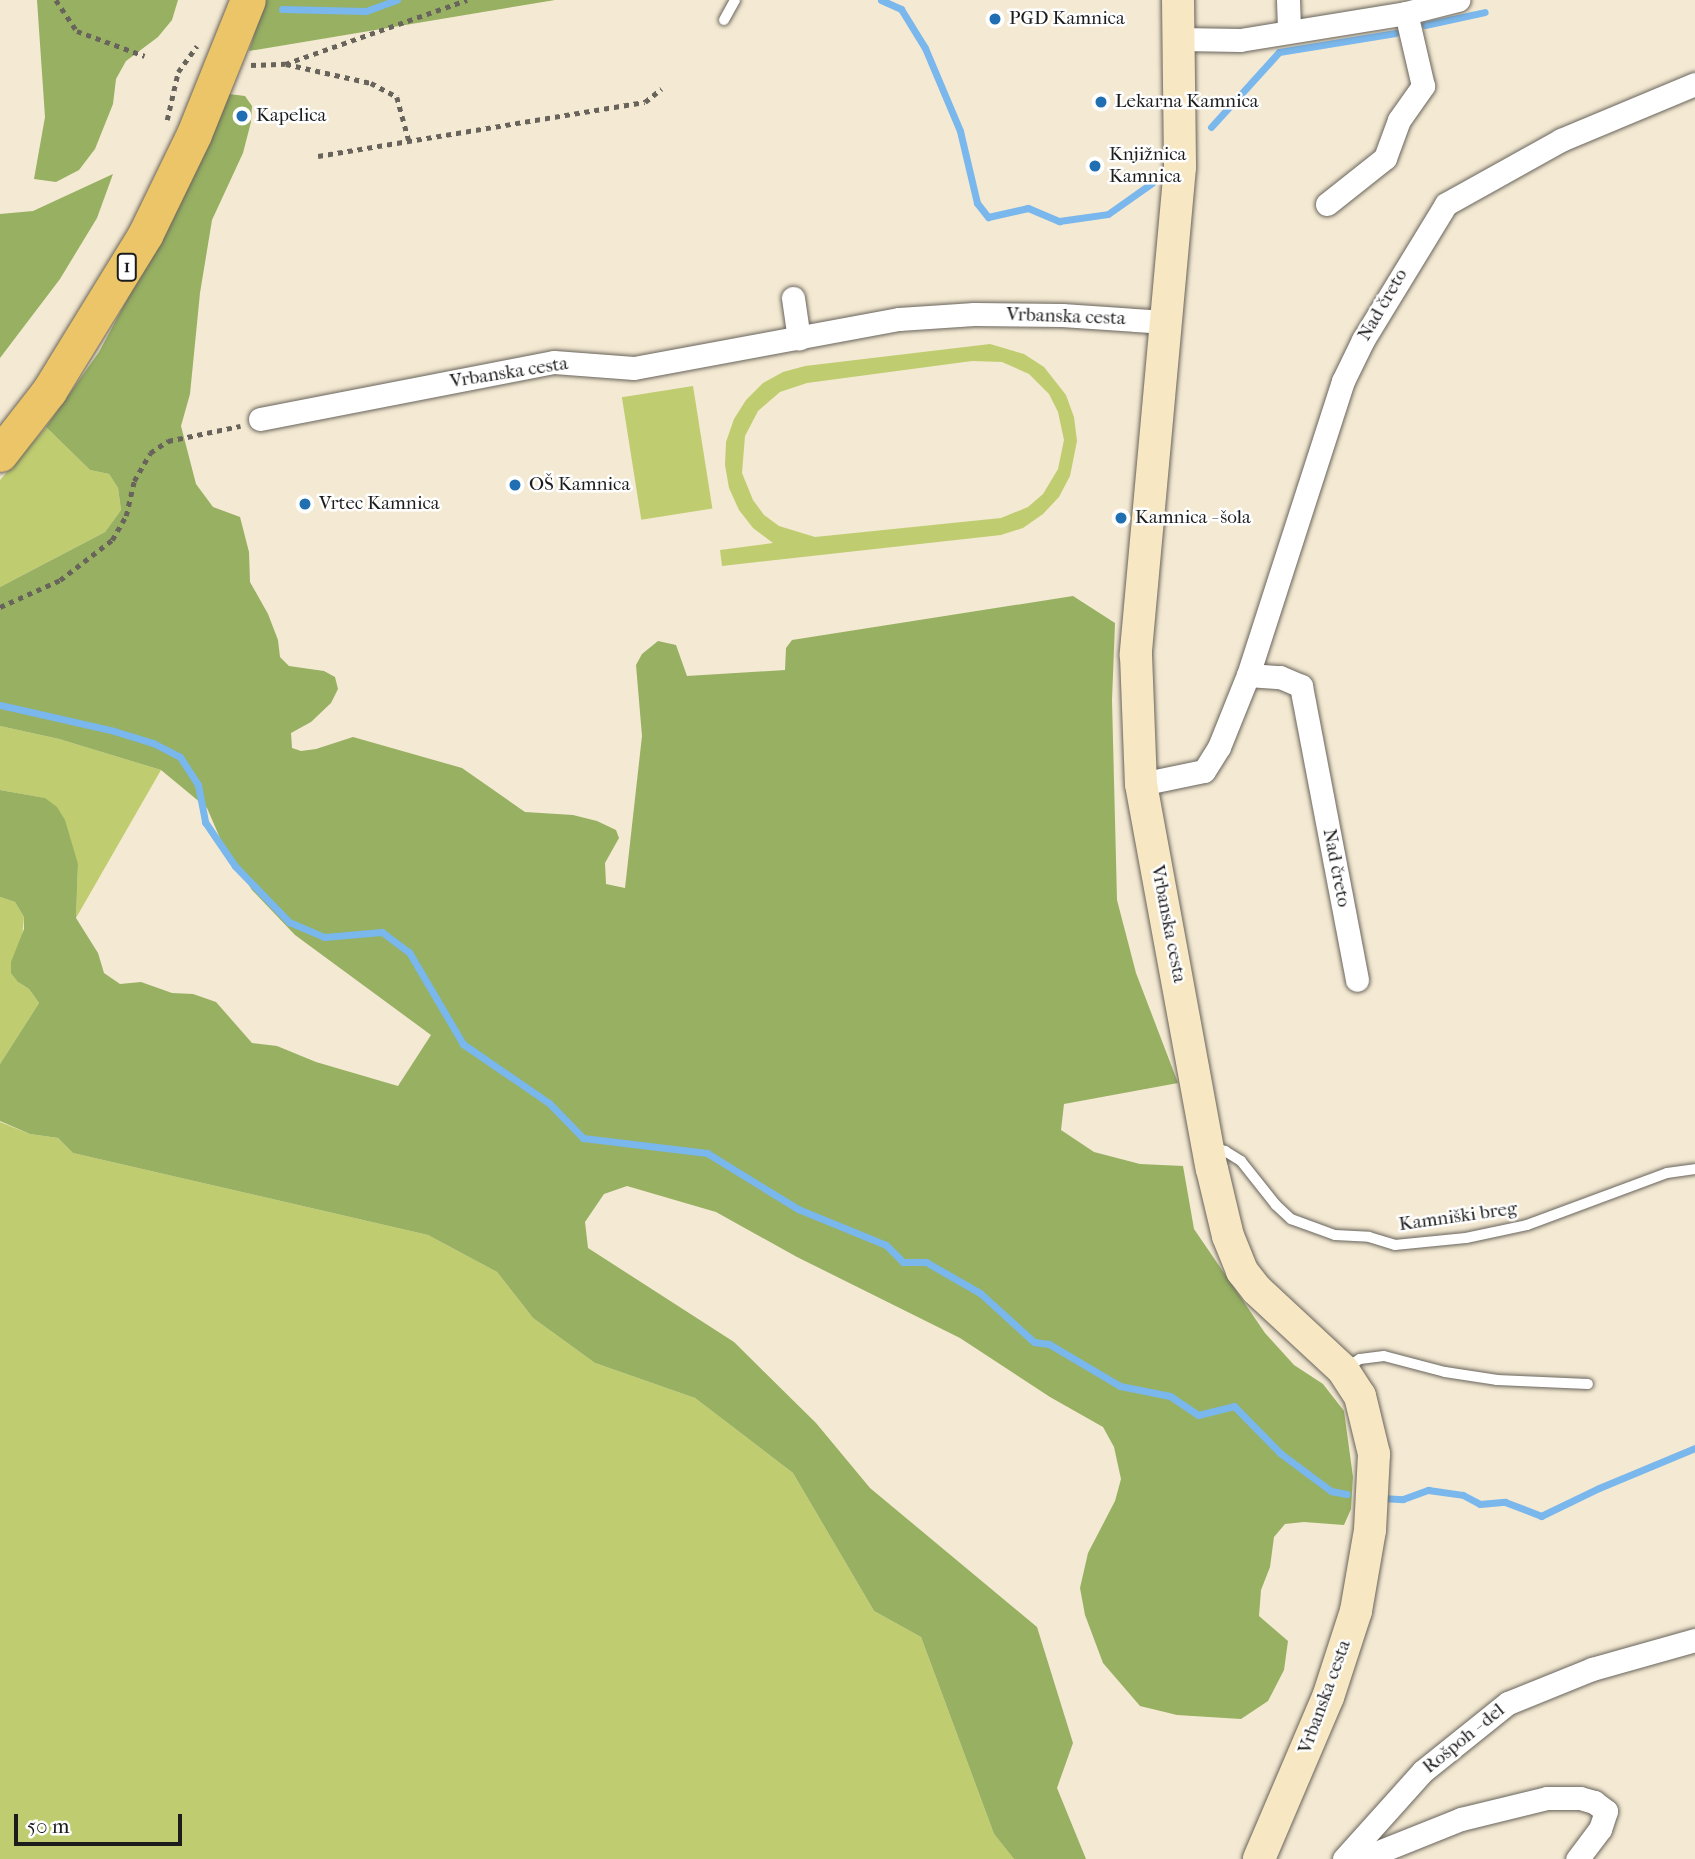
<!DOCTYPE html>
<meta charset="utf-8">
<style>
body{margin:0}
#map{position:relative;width:1695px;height:1859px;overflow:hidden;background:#f4e9d2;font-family:"IM FELL French Canon",serif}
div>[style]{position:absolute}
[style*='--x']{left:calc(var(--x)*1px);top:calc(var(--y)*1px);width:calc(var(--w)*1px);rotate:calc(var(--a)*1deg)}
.green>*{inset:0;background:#bfcd70;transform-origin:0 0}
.forest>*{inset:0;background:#97b062}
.stream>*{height:7px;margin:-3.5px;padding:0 3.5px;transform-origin:3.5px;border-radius:3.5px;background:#79b7ec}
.path>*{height:4.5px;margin-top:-2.25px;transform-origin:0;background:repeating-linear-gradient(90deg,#68645c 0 5px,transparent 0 10px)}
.roads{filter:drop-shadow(0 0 2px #68645c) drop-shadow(0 0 2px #68645c)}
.lane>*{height:10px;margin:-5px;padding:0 5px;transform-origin:5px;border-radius:5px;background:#fff}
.street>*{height:23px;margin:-11.5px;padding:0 11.5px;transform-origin:11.5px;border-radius:11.5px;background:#fff}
.secondary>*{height:32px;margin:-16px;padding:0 16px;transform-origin:16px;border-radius:16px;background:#f7e8c3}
.primary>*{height:35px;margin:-17.5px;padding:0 17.5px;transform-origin:17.5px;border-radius:17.5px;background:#ecc569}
.dots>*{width:19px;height:19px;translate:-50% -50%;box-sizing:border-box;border:4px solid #fff;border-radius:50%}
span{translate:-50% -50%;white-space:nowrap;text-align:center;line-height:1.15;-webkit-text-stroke:5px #fff;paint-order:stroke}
.shield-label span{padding:2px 5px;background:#fff;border:2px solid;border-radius:5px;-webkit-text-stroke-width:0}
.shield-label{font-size:18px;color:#1c1c1c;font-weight:700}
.poi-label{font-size:19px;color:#1c1c1c}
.left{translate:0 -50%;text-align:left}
.street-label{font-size:19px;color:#1c1c1c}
.scale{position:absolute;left:14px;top:1814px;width:168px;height:32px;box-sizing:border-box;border:4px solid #1c1c1c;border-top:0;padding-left:9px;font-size:21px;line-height:24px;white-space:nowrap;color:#1c1c1c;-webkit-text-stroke:5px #fff;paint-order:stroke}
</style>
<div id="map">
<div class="green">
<div style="clip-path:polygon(evenodd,990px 344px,1024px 354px,1044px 367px,1066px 395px,1074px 417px,1077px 441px,1070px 476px,1059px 497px,1043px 514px,1023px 528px,1001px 535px,722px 566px,720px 550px,773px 543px,753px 528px,739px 510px,729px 488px,725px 465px,726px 442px,734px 419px,746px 400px,763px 383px,783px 372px,805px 366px,990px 344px,972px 361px,1002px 362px,1029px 374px,1049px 394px,1058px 412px,1064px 440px,1058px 469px,1043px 494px,1028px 507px,1001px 518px,815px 537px,779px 526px,764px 515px,753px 500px,742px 473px,745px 436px,758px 411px,780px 392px,807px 383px,972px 361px)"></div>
<div style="left:693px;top:386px;width:124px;height:72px;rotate:81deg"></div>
<div style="clip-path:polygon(46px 427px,90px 470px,109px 474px,118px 488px,121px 510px,105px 532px,0 587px,0 480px)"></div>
<div style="clip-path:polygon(0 726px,59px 739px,161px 770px,76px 918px,78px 864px,44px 798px,0 790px)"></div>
<div style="clip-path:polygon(0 897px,15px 902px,24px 917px,18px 982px,29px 989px,39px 1003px,0 1064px)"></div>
<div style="clip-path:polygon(0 1122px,30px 1134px,58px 1138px,73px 1153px,428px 1235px,497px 1272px,533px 1318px,595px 1363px,695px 1398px,793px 1473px,874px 1611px,921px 1637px,994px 1834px,1014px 1859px,0 1859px)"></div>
</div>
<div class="forest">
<div style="clip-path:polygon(37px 0,178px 0,172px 20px,158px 37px,126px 61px,116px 79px,113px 104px,95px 149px,79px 170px,56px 182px,34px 179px,45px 117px)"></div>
<div style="clip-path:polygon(265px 0,555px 0,249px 51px)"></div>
<div style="clip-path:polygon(229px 94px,245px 96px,252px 106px,251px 122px,243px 153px,212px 220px,200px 293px,190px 394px,181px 426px,196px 484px,213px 507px,240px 517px,249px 552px,250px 582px,268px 614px,278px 640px,280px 657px,289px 666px,324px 671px,335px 677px,338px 689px,331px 703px,311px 722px,291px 733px,292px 748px,301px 751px,316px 749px,353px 737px,462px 768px,525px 812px,573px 815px,597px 821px,616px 830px,619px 838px,605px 863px,606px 884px,625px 888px,642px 736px,636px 665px,642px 654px,658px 641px,676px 645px,687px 676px,785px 670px,786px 648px,792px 640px,1073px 596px,1115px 623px,1112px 700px,1117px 900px,1136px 973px,1178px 1083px,1064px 1104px,1061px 1130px,1094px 1152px,1140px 1164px,1183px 1166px,1194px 1229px,1265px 1333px,1294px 1365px,1323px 1384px,1344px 1411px,1353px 1477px,1351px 1509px,1344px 1525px,1304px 1522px,1285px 1524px,1274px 1537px,1270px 1567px,1261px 1590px,1259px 1616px,1288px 1641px,1284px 1670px,1268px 1701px,1241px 1719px,1177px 1715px,1140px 1706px,1103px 1663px,1085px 1615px,1080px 1588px,1088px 1553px,1115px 1501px,1121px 1479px,1114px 1447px,1103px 1427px,1050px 1397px,960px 1338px,797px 1257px,716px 1212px,627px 1186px,604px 1194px,585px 1222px,588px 1248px,734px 1342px,816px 1423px,870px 1488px,1037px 1627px,1073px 1743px,1057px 1788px,1086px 1859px,1014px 1859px,994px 1834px,921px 1637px,874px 1611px,793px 1473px,695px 1398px,595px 1363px,533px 1318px,497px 1272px,428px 1235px,73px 1153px,58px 1138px,30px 1134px,0 1121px,0 1064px,39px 1003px,29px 989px,18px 982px,11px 973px,11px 962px,24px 929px,24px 917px,15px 902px,0 897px,0 790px,45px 798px,57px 807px,65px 820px,78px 864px,76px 918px,98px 953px,104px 973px,120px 984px,141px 982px,172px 993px,193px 994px,216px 1002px,252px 1043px,277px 1046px,316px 1062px,398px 1086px,431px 1035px,295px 935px,252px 890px,223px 845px,207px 808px,161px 770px,59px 739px,0 726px,0 587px,105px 532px,121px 510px,118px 488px,109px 474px,90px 470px,46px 427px,99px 352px,190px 182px)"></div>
<div style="clip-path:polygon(113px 174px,97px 218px,60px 279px,0 358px,0 214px,33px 211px)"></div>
</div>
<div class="stream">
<div style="--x:881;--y:0;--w:22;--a:24"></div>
<div style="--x:901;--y:9;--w:46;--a:58.4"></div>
<div style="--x:925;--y:48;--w:90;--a:67.1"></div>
<div style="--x:960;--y:131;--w:74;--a:76.7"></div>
<div style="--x:977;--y:203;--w:18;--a:52"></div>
<div style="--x:988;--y:217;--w:41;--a:-12.7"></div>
<div style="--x:1028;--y:208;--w:34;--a:23"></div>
<div style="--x:1059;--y:221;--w:49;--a:-8.1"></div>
<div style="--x:1108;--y:214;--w:54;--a:-35.2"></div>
<div style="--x:282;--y:9;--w:84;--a:1.4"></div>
<div style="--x:366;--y:11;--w:33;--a:-20"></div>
<div style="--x:1425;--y:25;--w:61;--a:-12.2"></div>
<div style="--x:1211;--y:127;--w:101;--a:-47.8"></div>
<div style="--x:1279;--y:52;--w:118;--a:-9.3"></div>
<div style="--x:0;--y:705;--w:117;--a:12.8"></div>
<div style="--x:114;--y:731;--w:41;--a:17.1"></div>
<div style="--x:153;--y:743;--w:30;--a:27"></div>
<div style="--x:180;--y:757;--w:33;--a:57"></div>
<div style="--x:198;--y:785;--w:38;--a:79"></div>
<div style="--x:205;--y:822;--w:53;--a:55.7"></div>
<div style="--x:235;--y:866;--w:78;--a:46"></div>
<div style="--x:289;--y:922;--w:38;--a:23"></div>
<div style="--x:324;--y:937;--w:58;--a:-4.9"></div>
<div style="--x:382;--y:932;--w:34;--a:37"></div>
<div style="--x:409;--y:952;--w:107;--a:59.6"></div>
<div style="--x:463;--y:1044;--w:104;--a:34.5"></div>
<div style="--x:549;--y:1103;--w:49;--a:45.8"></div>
<div style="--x:583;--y:1138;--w:125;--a:6.9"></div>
<div style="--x:707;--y:1153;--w:107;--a:31.6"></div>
<div style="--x:798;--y:1209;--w:95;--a:22.2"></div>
<div style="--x:886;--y:1245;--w:24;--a:45"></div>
<div style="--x:903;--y:1262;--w:23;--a:0"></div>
<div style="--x:926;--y:1262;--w:62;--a:29.9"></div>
<div style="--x:980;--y:1293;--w:73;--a:42.2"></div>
<div style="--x:1034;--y:1342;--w:15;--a:8"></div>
<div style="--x:1049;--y:1344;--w:82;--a:30.6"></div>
<div style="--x:1120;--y:1386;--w:51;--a:11.3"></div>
<div style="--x:1170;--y:1396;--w:34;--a:34"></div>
<div style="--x:1198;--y:1415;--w:37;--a:-14"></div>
<div style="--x:1234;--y:1406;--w:66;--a:45.6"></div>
<div style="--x:1280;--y:1453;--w:64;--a:36.7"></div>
<div style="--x:1331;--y:1491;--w:16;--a:11"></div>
<div style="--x:1381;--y:1498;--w:22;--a:3"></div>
<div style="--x:1403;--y:1499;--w:27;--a:-20"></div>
<div style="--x:1428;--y:1490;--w:35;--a:8"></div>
<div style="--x:1463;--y:1495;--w:19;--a:28"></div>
<div style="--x:1480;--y:1504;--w:25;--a:-5"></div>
<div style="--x:1505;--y:1502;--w:39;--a:21"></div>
<div style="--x:1541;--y:1516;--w:64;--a:-25.8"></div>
<div style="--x:1599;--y:1488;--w:104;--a:-22.6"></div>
</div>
<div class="path">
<div style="--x:56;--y:0;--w:37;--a:56"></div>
<div style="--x:77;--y:31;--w:72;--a:20.2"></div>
<div style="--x:286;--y:64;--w:87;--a:12.6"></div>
<div style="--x:371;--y:83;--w:30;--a:28"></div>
<div style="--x:397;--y:97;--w:46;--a:74.7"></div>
<div style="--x:251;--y:65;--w:34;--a:-2"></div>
<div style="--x:285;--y:64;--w:193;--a:-19.4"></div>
<div style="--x:167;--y:120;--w:49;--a:-77.1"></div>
<div style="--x:178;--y:72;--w:32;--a:-54"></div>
<div style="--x:318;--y:156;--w:331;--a:-9.4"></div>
<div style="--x:645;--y:102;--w:21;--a:-39"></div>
<div style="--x:0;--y:607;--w:66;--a:-24.2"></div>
<div style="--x:60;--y:580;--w:66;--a:-37.6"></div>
<div style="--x:112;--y:540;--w:28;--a:-60"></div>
<div style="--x:126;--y:516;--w:36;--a:-77"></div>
<div style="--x:134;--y:481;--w:32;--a:-60"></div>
<div style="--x:150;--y:453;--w:22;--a:-34"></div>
<div style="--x:168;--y:441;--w:74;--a:-11.8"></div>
</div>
<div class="roads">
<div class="lane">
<div style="--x:724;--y:20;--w:23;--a:-61"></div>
<div style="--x:1211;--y:1147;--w:15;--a:16"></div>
<div style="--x:1225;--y:1151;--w:19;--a:32"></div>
<div style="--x:1241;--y:1161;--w:56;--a:51.5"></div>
<div style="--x:1276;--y:1205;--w:21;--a:43"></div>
<div style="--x:1291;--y:1219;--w:47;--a:20"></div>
<div style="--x:1335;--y:1235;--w:34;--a:3"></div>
<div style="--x:1369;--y:1237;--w:27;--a:17"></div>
<div style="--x:1395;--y:1245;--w:71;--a:-5.6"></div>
<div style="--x:1466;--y:1238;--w:62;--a:-12"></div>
<div style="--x:1527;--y:1225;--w:149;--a:-20.4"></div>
<div style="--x:1667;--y:1173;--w:28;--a:-8"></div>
<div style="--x:1345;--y:1369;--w:18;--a:-34"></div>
<div style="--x:1360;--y:1359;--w:24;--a:-7"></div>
<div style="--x:1384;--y:1356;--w:63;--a:14.7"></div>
<div style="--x:1445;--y:1372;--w:53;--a:8.7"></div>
<div style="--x:1497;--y:1380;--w:91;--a:2.5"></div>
</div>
<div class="street">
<div style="--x:1288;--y:0;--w:30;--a:88"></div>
<div style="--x:1180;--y:39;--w:60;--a:1"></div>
<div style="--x:1240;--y:40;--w:168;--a:-9.2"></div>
<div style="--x:1406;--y:13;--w:54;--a:-14"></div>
<div style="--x:1327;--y:204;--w:74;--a:-38.4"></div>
<div style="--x:1385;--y:158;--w:40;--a:-69.8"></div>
<div style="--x:1399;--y:120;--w:42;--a:-54.8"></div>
<div style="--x:1423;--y:86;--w:75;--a:-103.1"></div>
<div style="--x:793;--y:298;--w:41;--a:81.7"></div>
<div style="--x:260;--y:419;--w:299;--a:-11"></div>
<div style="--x:554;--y:362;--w:80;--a:4.3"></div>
<div style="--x:634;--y:368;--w:269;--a:-10.5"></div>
<div style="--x:899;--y:319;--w:75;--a:-3.8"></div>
<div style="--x:974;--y:314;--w:88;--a:0.7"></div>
<div style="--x:1062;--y:315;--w:104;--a:3.9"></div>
<div style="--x:1248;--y:675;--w:32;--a:4"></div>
<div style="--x:1280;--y:677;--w:23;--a:23"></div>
<div style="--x:1301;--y:686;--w:299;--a:79.2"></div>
<div style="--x:1141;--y:784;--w:64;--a:-11.7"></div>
<div style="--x:1204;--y:771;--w:28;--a:-58"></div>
<div style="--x:1219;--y:747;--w:78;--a:-68.1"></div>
<div style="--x:1248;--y:675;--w:309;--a:-72.1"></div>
<div style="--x:1343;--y:381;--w:46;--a:-64"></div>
<div style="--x:1363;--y:340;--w:159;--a:-58.6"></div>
<div style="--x:1446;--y:204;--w:132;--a:-29.1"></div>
<div style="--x:1561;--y:140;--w:145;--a:-22.7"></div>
<div style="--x:1344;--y:1859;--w:118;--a:-48.1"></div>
<div style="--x:1423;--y:1771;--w:109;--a:-38.7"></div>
<div style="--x:1508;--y:1703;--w:91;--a:-22"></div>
<div style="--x:1592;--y:1669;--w:107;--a:-15.7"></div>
<div style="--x:1361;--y:1859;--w:108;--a:-21.8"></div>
<div style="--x:1461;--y:1819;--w:89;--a:-13.7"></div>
<div style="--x:1547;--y:1798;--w:33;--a:0"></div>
<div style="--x:1580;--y:1798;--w:15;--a:16"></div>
<div style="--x:1594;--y:1802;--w:15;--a:37"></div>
<div style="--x:1606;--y:1811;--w:19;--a:108"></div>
<div style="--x:1600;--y:1829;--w:38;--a:127"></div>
</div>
<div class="secondary">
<div style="--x:1178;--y:0;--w:167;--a:89.3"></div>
<div style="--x:1180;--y:167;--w:490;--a:95.2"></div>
<div style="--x:1136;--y:655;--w:129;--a:87.8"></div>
<div style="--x:1141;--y:784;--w:391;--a:79.6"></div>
<div style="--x:1212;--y:1169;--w:69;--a:76.6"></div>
<div style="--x:1228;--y:1236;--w:38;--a:68"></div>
<div style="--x:1242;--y:1271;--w:24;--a:52"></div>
<div style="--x:1257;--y:1290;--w:117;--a:42.9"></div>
<div style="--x:1343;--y:1370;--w:31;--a:57"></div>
<div style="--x:1360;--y:1396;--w:60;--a:76.4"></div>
<div style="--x:1374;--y:1454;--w:76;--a:93"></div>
<div style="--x:1370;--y:1530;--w:82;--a:99.8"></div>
<div style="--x:1356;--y:1611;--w:90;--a:108"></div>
<div style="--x:1328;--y:1697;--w:176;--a:113.1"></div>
</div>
<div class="primary">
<div style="--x:0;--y:454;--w:80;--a:-52.1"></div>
<div style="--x:49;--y:391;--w:183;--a:-58.4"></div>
<div style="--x:145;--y:235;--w:112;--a:-64.1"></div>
<div style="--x:194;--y:134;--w:144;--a:-68.1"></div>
</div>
</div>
<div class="dots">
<div style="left:995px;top:19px;background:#1f6fb2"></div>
<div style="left:1101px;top:102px;background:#1f6fb2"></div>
<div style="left:242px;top:116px;background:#1f6fb2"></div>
<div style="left:1095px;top:166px;background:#1f6fb2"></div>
<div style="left:515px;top:485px;background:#1f6fb2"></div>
<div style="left:305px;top:504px;background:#1f6fb2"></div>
<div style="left:1121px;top:518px;background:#1f6fb2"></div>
</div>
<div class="shield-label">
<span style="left:127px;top:267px">1</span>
</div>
<div class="poi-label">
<span class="left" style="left:1009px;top:19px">PGD Kamnica</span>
<span class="left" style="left:1115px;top:102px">Lekarna Kamnica</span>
<span class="left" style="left:256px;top:116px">Kapelica</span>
<span class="left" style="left:1109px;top:166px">Knjižnica<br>Kamnica</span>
<span class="left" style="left:529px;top:485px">OŠ Kamnica</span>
<span class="left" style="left:319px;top:504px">Vrtec Kamnica</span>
<span class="left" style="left:1135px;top:518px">Kamnica - šola</span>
</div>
<div class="street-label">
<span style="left:1383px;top:305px;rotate:-60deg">Nad čreto</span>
<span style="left:1066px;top:317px;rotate:2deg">Vrbanska cesta</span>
<span style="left:509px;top:373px;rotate:-9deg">Vrbanska cesta</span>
<span style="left:1336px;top:868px;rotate:79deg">Nad čreto</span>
<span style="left:1168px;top:924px;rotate:79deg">Vrbanska cesta</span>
<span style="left:1458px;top:1217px;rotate:-8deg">Kamniški breg</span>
<span style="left:1325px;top:1697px;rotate:-70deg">Vrbanska cesta</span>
<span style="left:1464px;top:1739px;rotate:-39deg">Rošpoh - del</span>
</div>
<div class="scale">50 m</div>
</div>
